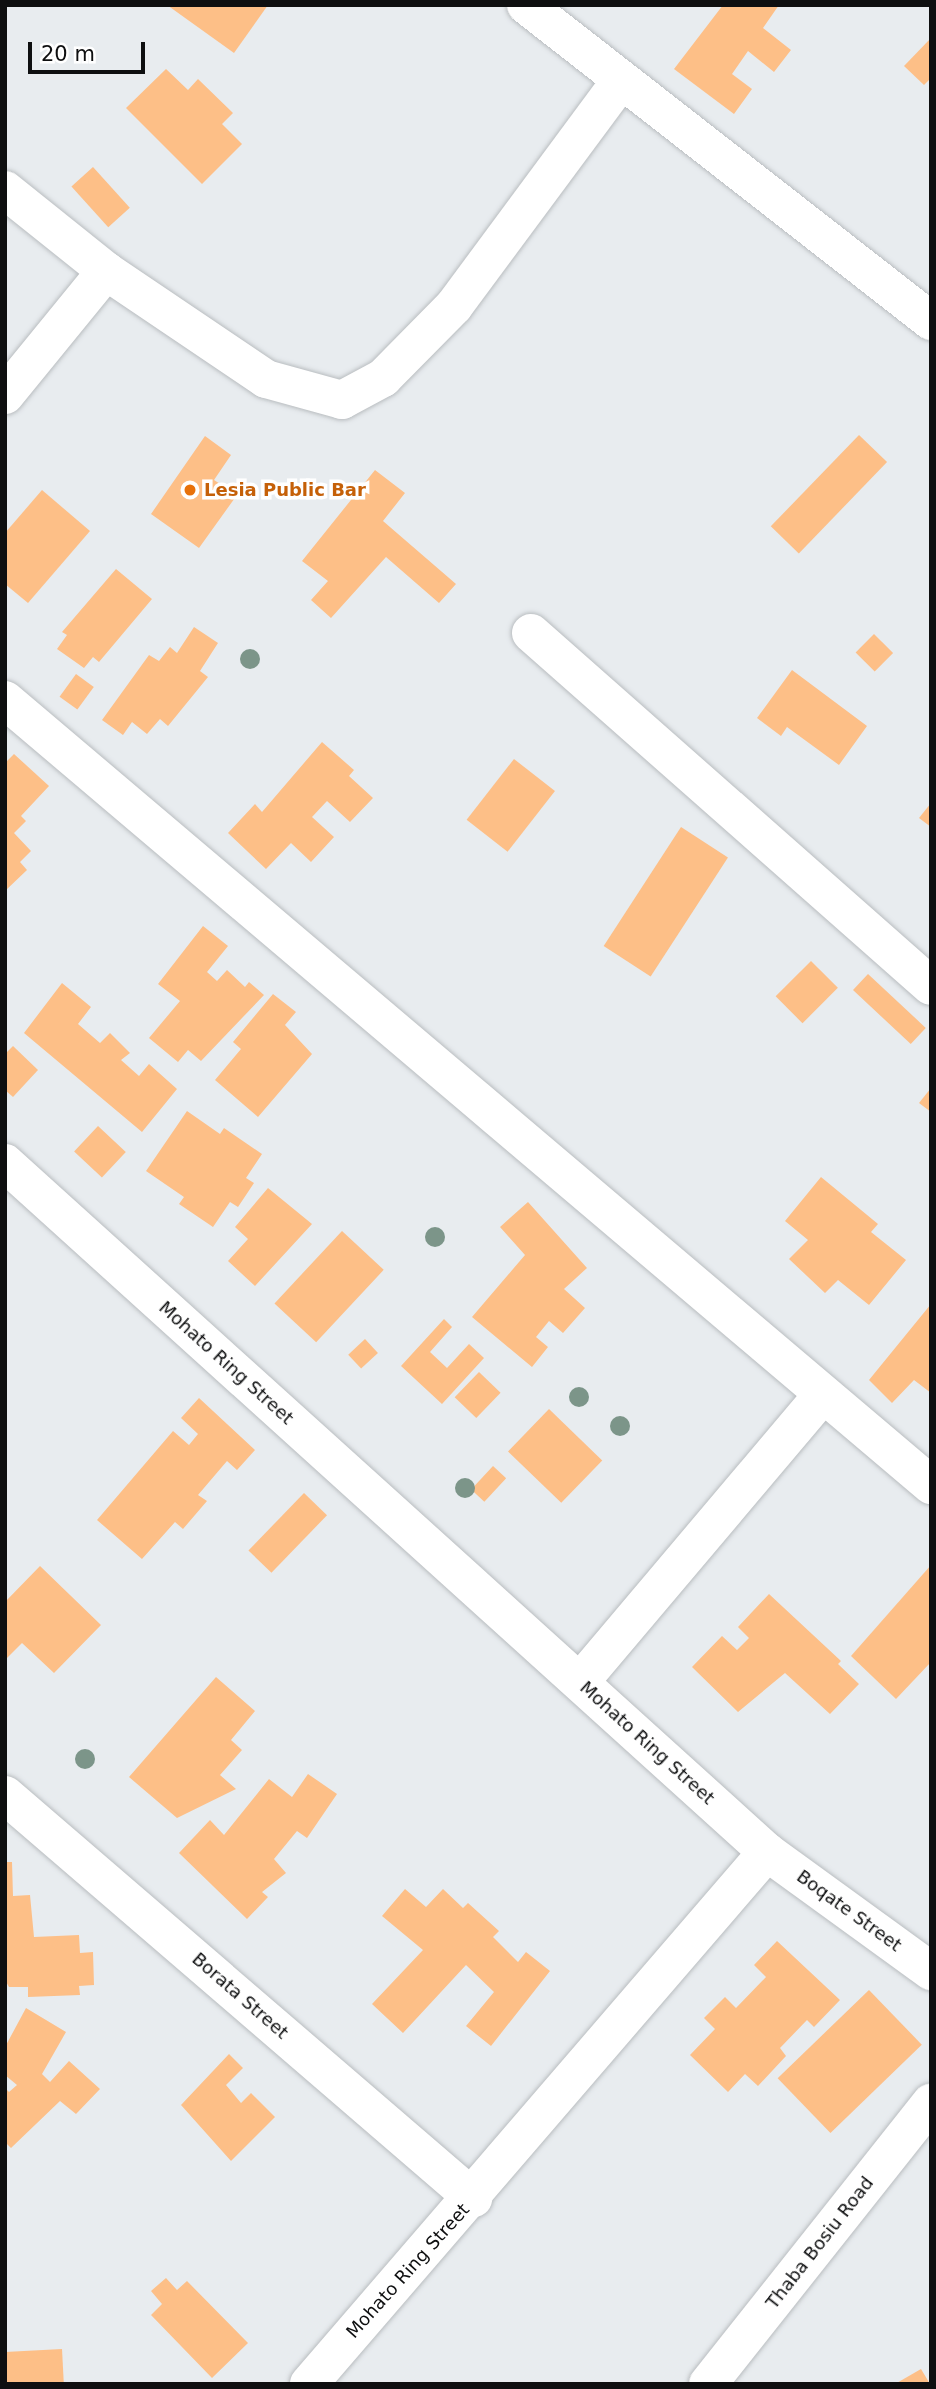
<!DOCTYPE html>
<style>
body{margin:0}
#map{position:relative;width:936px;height:2389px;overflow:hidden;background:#e8ecef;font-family:"DejaVu Sans",sans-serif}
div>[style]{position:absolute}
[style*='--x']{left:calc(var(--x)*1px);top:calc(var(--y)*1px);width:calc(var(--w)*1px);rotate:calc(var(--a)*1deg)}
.building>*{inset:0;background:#fdbf87;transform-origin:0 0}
.roads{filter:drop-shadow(0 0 2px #b9bdc0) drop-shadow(0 0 2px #b9bdc0)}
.minor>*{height:38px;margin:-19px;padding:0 19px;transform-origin:19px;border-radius:19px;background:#fff}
.trees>*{width:20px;height:20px;margin:-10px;border-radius:50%;background:#7c9589}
.dots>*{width:19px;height:19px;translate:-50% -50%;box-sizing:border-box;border:4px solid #fff;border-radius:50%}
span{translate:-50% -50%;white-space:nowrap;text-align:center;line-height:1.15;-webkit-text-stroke:7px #fff;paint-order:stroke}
.food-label{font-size:18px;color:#c56008;font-weight:700}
.left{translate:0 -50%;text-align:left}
.street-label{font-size:18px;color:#0e0f10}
.frame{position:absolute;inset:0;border:7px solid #0e0f10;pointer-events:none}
.scale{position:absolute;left:28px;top:42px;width:117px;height:32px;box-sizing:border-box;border:4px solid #0e0f10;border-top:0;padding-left:9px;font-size:21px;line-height:24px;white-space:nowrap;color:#0e0f10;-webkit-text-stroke:5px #fff;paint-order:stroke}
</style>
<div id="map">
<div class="building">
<div style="clip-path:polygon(167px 5px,268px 5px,234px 53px)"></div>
<div style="clip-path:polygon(723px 5px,779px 5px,763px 28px,791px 50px,774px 72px,748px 51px,732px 74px,752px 89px,734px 114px,674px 69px)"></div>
<div style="clip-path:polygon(931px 38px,931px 78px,924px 85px,904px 66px)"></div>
<div style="clip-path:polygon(166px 69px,188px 90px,198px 79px,233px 113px,222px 124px,242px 144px,202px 184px,126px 108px)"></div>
<div style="left:93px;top:167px;width:55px;height:29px;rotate:48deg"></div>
<div style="left:859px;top:435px;width:39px;height:127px;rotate:44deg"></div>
<div style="clip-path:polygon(205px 436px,231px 455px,214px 480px,237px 495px,199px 548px,151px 514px)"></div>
<div style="clip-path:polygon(375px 470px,405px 493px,383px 521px,456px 584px,439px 603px,386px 557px,331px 618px,311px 600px,328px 581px,302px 561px)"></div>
<div style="clip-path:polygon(42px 490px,90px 531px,28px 603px,5px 584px,5px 533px)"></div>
<div style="clip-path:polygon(116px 569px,152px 599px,99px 662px,93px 657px,84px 668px,57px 649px,67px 635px,62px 632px)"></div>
<div style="clip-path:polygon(194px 627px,218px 643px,200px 671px,208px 677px,168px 726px,160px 719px,147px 734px,132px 722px,123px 735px,102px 720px,149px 655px,159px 661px,170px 647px,177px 653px)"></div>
<div style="left:874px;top:634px;width:27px;height:26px;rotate:45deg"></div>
<div style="clip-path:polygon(792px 670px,867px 726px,839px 765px,787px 727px,781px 736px,757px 718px)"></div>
<div style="left:76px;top:674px;width:22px;height:28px;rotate:36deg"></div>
<div style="clip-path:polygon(322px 742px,354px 770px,349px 776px,373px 798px,350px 822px,327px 801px,312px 817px,334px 837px,311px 862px,291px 843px,266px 869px,228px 833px,255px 804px,262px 812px)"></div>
<div style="clip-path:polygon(14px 754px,49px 786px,21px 816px,26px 821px,14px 833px,31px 851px,20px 862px,27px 870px,5px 891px,5px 763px)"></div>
<div style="left:514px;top:759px;width:52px;height:77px;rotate:38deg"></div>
<div style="clip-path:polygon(931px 803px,931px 827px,919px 818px)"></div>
<div style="left:681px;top:827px;width:56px;height:142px;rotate:33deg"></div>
<div style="clip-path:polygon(203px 926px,228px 946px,207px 972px,217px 981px,227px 970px,245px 987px,249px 982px,264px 995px,201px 1061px,188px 1050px,178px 1062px,149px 1038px,180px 1001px,158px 984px)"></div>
<div style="left:811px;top:961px;width:38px;height:50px;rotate:45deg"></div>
<div style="left:868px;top:974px;width:79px;height:22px;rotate:43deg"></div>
<div style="clip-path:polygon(62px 983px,91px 1007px,78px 1024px,100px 1043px,110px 1033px,130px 1053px,121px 1060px,139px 1076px,149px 1064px,177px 1089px,142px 1132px,24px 1033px)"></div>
<div style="clip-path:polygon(273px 994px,296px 1012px,285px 1025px,312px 1054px,258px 1117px,215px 1080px,241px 1049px,233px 1042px)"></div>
<div style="clip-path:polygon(13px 1046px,38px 1070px,13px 1097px,5px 1090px,5px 1054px)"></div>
<div style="clip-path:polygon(931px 1088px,931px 1112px,919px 1103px)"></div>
<div style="clip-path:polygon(187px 1111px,220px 1134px,224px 1128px,262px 1154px,246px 1178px,254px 1183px,238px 1207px,230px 1202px,213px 1227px,179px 1204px,184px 1197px,146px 1171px)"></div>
<div style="left:98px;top:1126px;width:38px;height:35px;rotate:43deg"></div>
<div style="clip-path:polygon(821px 1177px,878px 1224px,871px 1232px,906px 1260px,869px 1305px,838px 1280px,825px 1293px,789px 1259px,808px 1240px,785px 1221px)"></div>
<div style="clip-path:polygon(268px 1188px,312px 1224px,255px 1286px,228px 1261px,248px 1239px,235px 1227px)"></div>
<div style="clip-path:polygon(528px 1202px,587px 1268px,564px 1289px,585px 1308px,563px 1333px,549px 1321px,536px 1337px,548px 1347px,532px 1367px,472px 1317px,525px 1255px,500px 1227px)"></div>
<div style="left:342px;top:1231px;width:57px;height:99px;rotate:43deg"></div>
<div style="clip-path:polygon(931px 1304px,931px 1393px,914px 1380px,892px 1403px,869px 1380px)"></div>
<div style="clip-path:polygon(444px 1319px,452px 1327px,430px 1352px,447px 1368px,469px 1344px,484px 1358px,442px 1404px,401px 1366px)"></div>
<div style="left:365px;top:1339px;width:19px;height:23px;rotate:47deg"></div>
<div style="left:479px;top:1372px;width:30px;height:35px;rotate:44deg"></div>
<div style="clip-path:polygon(199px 1398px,255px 1450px,237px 1470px,227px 1461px,198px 1495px,207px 1501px,183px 1529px,175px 1522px,142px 1559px,97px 1520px,173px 1431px,189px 1445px,198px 1434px,181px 1418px)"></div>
<div style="left:549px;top:1409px;width:74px;height:59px;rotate:44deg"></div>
<div style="left:493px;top:1466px;width:18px;height:32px;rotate:43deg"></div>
<div style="left:304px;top:1493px;width:32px;height:80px;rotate:44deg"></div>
<div style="clip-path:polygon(931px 1565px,931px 1662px,896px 1699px,851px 1656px)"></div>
<div style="clip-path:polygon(40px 1566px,101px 1625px,54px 1673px,22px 1643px,5px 1660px,5px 1602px)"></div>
<div style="clip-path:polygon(769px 1594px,841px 1661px,838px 1664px,859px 1684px,830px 1714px,785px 1673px,738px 1712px,692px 1667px,722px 1636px,737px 1650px,749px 1638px,738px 1627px)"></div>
<div style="clip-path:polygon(216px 1677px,255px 1711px,231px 1740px,242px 1750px,220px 1775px,236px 1789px,177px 1818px,129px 1777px)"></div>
<div style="clip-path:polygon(308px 1774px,337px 1794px,307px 1838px,297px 1831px,274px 1859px,286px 1873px,262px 1892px,268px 1897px,247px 1919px,179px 1853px,210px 1820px,224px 1835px,269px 1779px,292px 1797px)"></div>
<div style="clip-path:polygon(5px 1862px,12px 1862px,13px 1896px,30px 1895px,34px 1937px,79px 1935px,80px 1953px,93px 1952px,94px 1985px,79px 1986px,80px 1995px,28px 1997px,28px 1987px,9px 1987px,5px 1980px)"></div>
<div style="clip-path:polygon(405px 1889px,426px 1907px,443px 1889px,463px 1908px,468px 1903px,499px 1931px,493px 1937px,518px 1962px,526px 1952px,550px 1971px,491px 2046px,466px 2026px,494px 1992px,466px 1965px,403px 2033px,372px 2004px,423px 1950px,382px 1916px)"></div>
<div style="clip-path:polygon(777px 1941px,840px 2000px,814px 2027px,807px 2020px,780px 2048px,786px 2056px,758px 2086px,745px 2074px,728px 2092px,690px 2055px,715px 2029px,704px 2018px,725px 1997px,736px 2008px,766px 1977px,754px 1965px)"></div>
<div style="left:869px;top:1990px;width:76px;height:127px;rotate:46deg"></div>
<div style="clip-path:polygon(26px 2008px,66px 2032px,42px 2074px,50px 2082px,69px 2061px,100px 2089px,76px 2114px,60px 2101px,11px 2148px,5px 2142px,5px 2088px,9px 2092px,17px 2085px,5px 2075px,5px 2047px)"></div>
<div style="clip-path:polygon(229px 2054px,243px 2068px,226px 2085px,241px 2103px,251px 2093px,275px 2117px,231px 2161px,181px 2105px)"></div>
<div style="clip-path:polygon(166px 2278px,177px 2290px,187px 2281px,248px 2343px,212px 2378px,151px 2315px,162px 2304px,151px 2291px)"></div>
<div style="left:62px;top:2349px;width:35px;height:57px;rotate:87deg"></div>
<div style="clip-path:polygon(921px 2369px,930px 2384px,895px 2384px)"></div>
</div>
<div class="roads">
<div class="minor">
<div style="--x:526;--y:5;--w:514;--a:37.96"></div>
<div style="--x:5;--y:190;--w:129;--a:38.7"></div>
<div style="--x:106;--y:271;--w:193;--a:34"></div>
<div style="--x:266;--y:379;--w:79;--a:15.4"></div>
<div style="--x:342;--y:400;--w:47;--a:-28.2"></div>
<div style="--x:383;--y:378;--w:101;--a:-45.4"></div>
<div style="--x:454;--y:306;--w:281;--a:-53.5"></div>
<div style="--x:5;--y:395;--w:160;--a:-50.8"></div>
<div style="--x:531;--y:633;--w:533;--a:41.43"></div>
<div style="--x:5;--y:700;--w:1214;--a:40.29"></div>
<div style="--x:5;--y:1163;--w:1027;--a:42.12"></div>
<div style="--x:767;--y:1852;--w:702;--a:130.73"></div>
<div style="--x:580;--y:1682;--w:373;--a:-49.8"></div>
<div style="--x:5;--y:1795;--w:618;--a:40.73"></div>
<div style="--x:767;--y:1852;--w:203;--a:36"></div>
<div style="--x:708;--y:2384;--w:359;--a:-51.6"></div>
</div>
</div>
<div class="trees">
<div style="left:250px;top:659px"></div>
<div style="left:435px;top:1237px"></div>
<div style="left:579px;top:1397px"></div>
<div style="left:620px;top:1426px"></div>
<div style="left:465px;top:1488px"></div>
<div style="left:85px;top:1759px"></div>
</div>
<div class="dots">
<div style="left:190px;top:490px;background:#e8710a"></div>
</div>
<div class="food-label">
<span class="left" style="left:204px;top:490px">Lesia Public Bar</span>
</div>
<div class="street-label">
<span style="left:226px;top:1363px;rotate:42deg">Mohato Ring Street</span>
<span style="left:647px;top:1743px;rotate:42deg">Mohato Ring Street</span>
<span style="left:849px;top:1911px;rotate:36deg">Boqate Street</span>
<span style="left:240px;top:1996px;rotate:41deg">Borata Street</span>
<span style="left:820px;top:2243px;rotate:-52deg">Thaba Bosiu Road</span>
<span style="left:408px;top:2271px;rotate:-48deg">Mohato Ring Street</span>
</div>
<div class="frame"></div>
<div class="scale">20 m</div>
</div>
